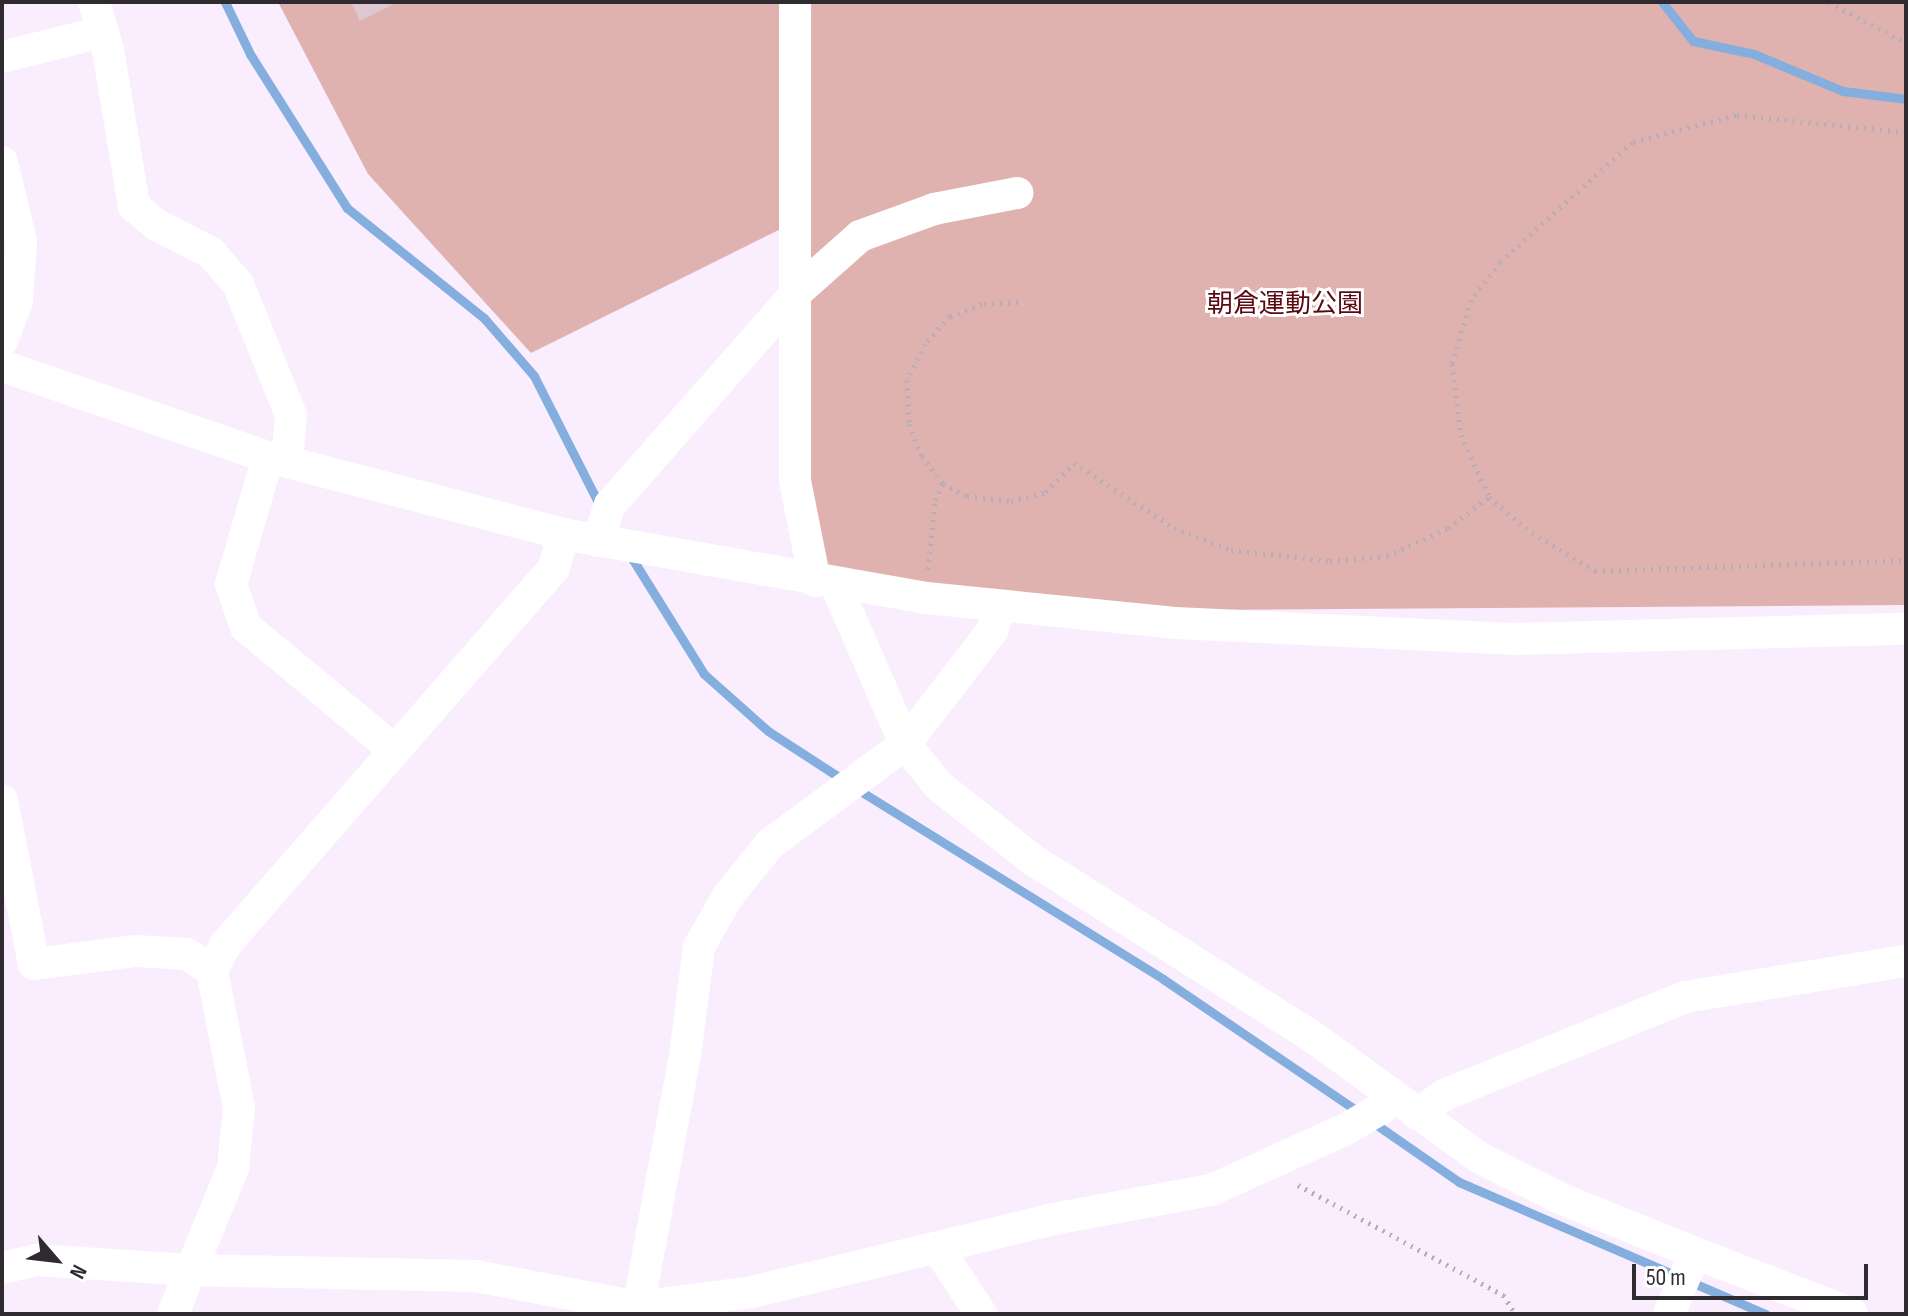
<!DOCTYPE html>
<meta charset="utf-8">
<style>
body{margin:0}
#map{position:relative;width:1908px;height:1316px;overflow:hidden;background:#faedfe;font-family:"Sofia Sans Condensed","Noto Sans JP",sans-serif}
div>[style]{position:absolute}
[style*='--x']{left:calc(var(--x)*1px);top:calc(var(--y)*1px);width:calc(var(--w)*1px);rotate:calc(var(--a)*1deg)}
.green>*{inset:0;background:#e0b2af}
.stream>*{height:9px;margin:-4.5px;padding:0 4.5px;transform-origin:4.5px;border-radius:4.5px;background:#83aedd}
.building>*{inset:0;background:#ddc7d0}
.path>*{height:5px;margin-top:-2.5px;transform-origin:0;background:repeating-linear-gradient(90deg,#b7adba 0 2px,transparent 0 8px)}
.minor>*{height:32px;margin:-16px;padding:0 16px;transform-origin:16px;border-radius:16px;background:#fff}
span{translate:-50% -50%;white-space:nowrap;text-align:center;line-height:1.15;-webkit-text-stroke:6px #fff;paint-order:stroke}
.park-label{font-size:26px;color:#5b0810}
.frame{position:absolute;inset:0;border:4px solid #302b31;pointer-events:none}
.north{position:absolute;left:16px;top:1220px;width:80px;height:80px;-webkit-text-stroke:6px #fff;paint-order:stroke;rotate:118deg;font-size:22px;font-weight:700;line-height:32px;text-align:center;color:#302b31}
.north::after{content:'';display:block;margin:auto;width:28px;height:36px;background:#302b31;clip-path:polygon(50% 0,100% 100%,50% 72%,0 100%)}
.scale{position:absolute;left:1632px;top:1264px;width:236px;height:36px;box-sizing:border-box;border:4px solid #302b31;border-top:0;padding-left:10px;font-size:24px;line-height:28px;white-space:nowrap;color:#302b31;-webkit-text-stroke:6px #fff;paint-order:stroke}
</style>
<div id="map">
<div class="green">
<div style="clip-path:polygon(278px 2px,1906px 2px,1906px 605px,1187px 610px,834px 579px,803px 526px,805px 217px,531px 353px,368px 174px)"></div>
</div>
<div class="stream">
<div style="--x:225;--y:2;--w:58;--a:64.3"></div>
<div style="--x:250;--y:54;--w:182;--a:57.8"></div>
<div style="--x:347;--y:208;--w:176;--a:38.8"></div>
<div style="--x:484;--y:318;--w:77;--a:49.2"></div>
<div style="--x:534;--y:376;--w:148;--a:63.1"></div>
<div style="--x:1662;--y:2;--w:50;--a:51.5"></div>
<div style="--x:1693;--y:41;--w:62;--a:12"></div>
<div style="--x:1754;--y:54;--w:96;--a:22.6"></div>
<div style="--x:1843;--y:91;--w:64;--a:7.2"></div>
<div style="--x:630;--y:555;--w:140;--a:58.1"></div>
<div style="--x:704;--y:674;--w:86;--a:41.7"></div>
<div style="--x:768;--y:731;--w:92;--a:33"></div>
<div style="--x:857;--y:789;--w:360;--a:31.8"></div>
<div style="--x:1163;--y:979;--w:237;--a:34.2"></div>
<div style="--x:1371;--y:1121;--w:107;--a:34.7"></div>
<div style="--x:1459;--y:1182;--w:334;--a:23.3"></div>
</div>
<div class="building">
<div style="clip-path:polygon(351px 2px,398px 2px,360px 21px)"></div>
</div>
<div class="path">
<div style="--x:1829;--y:2;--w:87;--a:28"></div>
<div style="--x:1906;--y:132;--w:171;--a:-174.3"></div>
<div style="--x:1736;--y:115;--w:107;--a:165.4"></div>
<div style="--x:1632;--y:142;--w:178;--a:137.7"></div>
<div style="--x:1500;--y:262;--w:48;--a:127.3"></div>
<div style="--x:1471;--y:300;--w:67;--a:106.5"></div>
<div style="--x:1452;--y:364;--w:72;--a:82.8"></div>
<div style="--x:1461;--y:435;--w:68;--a:65.7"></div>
<div style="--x:1489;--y:497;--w:56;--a:39.9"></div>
<div style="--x:1532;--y:533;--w:74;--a:31.1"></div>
<div style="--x:1595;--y:571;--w:311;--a:-2"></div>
<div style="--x:1018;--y:302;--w:36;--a:177"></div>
<div style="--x:982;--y:304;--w:34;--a:159"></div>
<div style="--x:950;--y:316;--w:38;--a:132"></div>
<div style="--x:925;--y:344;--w:40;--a:116.6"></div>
<div style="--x:907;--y:380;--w:44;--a:87.4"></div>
<div style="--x:909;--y:424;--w:35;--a:68"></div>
<div style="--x:922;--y:456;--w:35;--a:53"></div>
<div style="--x:943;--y:484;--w:27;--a:27"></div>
<div style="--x:967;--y:496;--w:44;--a:6.5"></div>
<div style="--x:1011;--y:501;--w:36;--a:-14"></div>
<div style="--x:1046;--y:492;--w:40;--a:-46"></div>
<div style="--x:1074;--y:463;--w:119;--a:33"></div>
<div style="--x:1174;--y:528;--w:61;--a:21.1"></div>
<div style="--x:1231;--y:550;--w:100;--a:6.3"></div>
<div style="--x:1330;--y:561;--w:57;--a:-5"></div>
<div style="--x:1387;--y:556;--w:67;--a:-24.7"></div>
<div style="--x:1448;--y:528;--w:51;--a:-37.1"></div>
<div style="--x:928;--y:569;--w:69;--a:-84.2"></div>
<div style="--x:935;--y:500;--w:18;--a:-63"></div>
<div style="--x:1298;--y:1185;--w:233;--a:28.2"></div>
<div style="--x:1503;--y:1295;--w:23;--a:56"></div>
</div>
<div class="minor">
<div style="--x:94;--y:2;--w:50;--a:73.7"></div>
<div style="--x:108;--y:50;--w:158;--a:80.5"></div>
<div style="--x:134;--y:206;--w:30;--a:40"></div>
<div style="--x:157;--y:225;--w:61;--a:27.4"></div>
<div style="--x:211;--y:253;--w:41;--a:48.9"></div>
<div style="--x:238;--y:284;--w:141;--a:68"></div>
<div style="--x:291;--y:415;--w:47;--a:94.9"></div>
<div style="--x:795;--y:2;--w:479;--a:90"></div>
<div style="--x:795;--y:481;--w:102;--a:78.7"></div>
<div style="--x:2;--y:57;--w:103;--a:-14"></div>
<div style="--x:2;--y:162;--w:82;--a:76.6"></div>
<div style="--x:21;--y:242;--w:59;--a:93.9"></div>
<div style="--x:17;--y:301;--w:43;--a:110.6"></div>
<div style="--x:2;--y:366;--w:281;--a:18.9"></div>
<div style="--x:268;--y:457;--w:305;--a:14.6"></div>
<div style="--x:563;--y:534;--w:369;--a:10"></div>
<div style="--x:926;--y:598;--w:250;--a:5.7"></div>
<div style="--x:1175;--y:623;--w:337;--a:2.7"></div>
<div style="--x:1512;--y:639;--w:394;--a:-1.5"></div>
<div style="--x:268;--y:457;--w:132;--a:106.2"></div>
<div style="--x:231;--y:584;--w:46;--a:70.8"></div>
<div style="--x:246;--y:627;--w:192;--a:39.7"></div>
<div style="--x:598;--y:541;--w:38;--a:-72"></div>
<div style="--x:610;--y:505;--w:283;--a:-48.7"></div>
<div style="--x:797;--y:292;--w:84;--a:-41.6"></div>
<div style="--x:860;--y:236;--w:79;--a:-20"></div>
<div style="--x:934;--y:209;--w:85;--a:-10.9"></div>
<div style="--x:836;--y:585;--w:173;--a:66.5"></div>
<div style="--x:905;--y:744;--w:54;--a:51"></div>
<div style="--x:939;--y:786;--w:120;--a:38.2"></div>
<div style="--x:1033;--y:860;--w:328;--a:32.3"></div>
<div style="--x:1310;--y:1035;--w:210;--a:35.9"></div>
<div style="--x:1480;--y:1158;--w:94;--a:26.6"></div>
<div style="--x:1564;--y:1200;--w:141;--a:22"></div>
<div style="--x:2;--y:800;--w:167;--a:79"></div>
<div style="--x:34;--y:964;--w:103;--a:-7.3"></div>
<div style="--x:136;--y:951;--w:51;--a:3.4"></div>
<div style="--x:187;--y:954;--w:30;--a:34"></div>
<div style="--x:1417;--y:1114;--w:33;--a:-35"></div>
<div style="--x:1444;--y:1095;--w:260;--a:-22.1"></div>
<div style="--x:1685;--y:997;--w:224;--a:-9.3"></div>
<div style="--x:939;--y:1250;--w:77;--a:56.7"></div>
<div style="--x:2;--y:1268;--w:35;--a:-13"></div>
<div style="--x:36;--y:1260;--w:153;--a:3.7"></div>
<div style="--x:189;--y:1270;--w:287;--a:1.2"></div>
<div style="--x:476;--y:1276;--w:165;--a:10.8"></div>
<div style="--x:638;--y:1307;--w:115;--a:-7.5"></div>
<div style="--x:752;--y:1292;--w:311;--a:-13.6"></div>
<div style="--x:1054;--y:1219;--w:160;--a:-10.5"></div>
<div style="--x:1211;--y:1190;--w:148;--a:-24.3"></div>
<div style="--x:1346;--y:1129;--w:42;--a:-30.3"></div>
<div style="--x:1382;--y:1108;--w:16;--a:-60"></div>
<div style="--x:173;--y:1314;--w:158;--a:-67.7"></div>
<div style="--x:233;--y:1168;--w:60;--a:-84.3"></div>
<div style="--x:239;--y:1108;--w:140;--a:-101.1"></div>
<div style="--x:212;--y:971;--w:29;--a:-63"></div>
<div style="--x:225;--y:945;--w:500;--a:-48.89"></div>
<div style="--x:554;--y:568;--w:35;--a:-75"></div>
<div style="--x:637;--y:1314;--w:262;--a:-79.5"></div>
<div style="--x:685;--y:1056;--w:110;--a:-82.7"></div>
<div style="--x:699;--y:947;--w:59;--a:-60.4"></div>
<div style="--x:728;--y:896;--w:67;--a:-51.1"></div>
<div style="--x:770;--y:844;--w:168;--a:-36.5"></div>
<div style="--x:905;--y:744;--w:143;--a:-52.4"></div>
<div style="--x:992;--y:631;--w:24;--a:-73"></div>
<div style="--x:1669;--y:1314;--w:66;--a:-66.9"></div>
<div style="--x:1695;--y:1253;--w:168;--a:21.2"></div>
</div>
<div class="park-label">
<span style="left:1285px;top:305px">朝倉運動公園</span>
</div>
<div class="frame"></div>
<div class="north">N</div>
<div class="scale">50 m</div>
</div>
